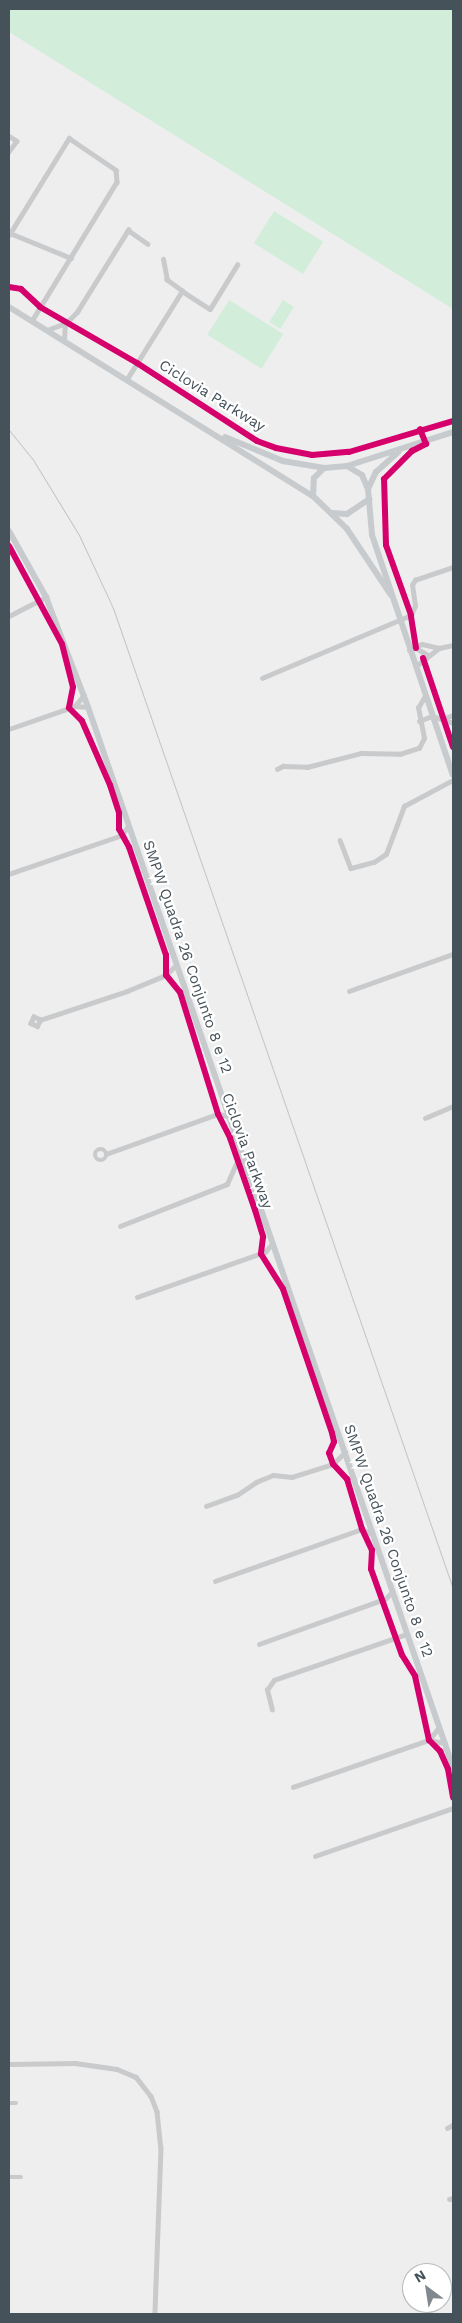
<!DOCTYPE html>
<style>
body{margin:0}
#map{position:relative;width:462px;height:2323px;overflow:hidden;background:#efeeee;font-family:"Work Sans",sans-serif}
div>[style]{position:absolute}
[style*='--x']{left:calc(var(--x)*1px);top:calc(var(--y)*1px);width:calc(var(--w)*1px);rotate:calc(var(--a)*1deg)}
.green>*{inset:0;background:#d2eedb;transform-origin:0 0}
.street>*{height:4.5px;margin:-2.25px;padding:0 2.25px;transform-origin:2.25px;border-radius:2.25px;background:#c8cacc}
.street>.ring{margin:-2.25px;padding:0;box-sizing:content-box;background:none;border:4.5px solid #c8cacc;border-radius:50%}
.secondary>*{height:6px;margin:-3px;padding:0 3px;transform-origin:3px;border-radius:3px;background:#c8cbce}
.rail>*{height:1px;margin:-0.5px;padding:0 0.5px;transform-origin:0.5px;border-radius:0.5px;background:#c3c4c6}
.cycleway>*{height:6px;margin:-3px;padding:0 3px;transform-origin:3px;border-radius:3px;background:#d6006c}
span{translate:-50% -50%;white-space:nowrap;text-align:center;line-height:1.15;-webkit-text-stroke:4.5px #fff;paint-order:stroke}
.street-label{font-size:15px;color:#46525a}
.frame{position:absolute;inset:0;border:10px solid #46525a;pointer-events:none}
.north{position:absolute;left:402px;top:2263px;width:50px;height:50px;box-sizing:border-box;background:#fff;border:1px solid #b5babd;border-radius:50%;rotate:329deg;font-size:14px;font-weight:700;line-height:20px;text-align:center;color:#46525a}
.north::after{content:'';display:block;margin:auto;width:18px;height:22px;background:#81898e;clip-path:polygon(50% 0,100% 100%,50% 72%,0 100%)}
</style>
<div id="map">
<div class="green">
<div style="clip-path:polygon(9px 9px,453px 9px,453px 309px,9px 32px)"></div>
<div style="left:274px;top:211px;width:58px;height:38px;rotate:32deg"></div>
<div style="left:229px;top:300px;width:64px;height:41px;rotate:32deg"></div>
<div style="left:283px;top:300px;width:13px;height:26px;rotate:32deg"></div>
</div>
<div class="street">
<div style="--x:9;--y:136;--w:9;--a:32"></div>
<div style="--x:17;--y:141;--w:14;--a:126"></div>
<div style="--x:10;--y:233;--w:66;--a:22.3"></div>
<div style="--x:9;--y:235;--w:114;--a:-58.3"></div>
<div style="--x:69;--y:138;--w:57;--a:34.2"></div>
<div style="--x:116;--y:170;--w:12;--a:85"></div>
<div style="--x:117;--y:182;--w:163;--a:121.4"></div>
<div style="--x:182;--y:291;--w:33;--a:33"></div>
<div style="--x:210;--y:309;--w:52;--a:-58.5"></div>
<div style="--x:47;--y:330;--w:20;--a:-20"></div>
<div style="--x:66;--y:323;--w:16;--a:-45"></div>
<div style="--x:77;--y:312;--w:97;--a:-58.1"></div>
<div style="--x:128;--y:230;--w:24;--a:35"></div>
<div style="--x:64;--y:341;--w:17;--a:-87"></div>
<div style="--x:127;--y:379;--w:104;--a:-58"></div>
<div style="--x:182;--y:291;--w:19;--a:-144"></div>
<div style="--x:167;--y:280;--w:21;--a:-101"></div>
<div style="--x:9;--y:616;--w:42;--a:-27.2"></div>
<div style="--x:416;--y:648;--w:14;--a:30"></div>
<div style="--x:409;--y:650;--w:14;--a:-25"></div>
<div style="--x:422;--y:644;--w:17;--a:13"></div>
<div style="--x:439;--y:648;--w:14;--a:-12"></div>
<div style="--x:416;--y:666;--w:29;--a:-38"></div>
<div style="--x:262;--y:678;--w:162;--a:-22.9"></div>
<div style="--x:411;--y:615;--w:10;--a:-66"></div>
<div style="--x:415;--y:606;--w:21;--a:-98"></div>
<div style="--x:412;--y:585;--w:6;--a:-59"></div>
<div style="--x:415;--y:580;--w:40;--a:-18.9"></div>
<div style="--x:75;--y:706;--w:14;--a:-51"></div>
<div style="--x:443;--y:719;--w:11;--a:-22"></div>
<div style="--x:419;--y:721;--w:14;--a:-21"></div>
<div style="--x:432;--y:716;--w:22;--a:18"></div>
<div style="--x:9;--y:729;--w:70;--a:-19.2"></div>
<div style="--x:75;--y:706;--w:13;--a:4"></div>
<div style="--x:277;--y:769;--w:7;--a:-27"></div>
<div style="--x:283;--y:766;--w:24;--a:2"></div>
<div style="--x:307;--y:767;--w:56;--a:-14.5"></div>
<div style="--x:361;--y:753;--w:39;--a:1"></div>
<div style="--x:400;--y:754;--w:20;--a:-18"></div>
<div style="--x:419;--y:748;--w:11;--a:-63"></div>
<div style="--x:424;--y:738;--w:31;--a:-101"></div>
<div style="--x:418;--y:708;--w:14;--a:-60"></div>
<div style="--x:340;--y:840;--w:30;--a:69"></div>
<div style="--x:351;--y:868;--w:24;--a:-15"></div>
<div style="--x:374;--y:862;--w:14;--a:-34"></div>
<div style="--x:386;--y:854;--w:51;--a:-69.4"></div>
<div style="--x:404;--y:806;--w:55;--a:-28"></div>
<div style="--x:9;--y:874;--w:120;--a:-19"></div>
<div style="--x:122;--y:835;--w:11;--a:-56"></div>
<div style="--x:349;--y:991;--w:110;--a:-19.6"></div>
<div style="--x:40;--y:1020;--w:7;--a:-153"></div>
<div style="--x:34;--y:1017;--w:7;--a:117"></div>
<div style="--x:31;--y:1023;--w:7;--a:27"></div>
<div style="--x:37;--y:1026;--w:7;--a:-63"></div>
<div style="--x:40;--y:1020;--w:92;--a:-18.4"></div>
<div style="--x:127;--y:991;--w:42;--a:-22.3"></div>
<div style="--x:166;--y:975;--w:14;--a:-45"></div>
<div style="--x:425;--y:1118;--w:30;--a:-23"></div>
<div class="ring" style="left:95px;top:1149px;width:7.5px;height:7.5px"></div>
<div style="--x:106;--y:1154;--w:119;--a:-19.7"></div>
<div style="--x:218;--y:1114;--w:10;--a:11"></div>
<div style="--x:120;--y:1226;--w:115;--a:-21.4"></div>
<div style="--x:227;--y:1184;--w:35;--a:-66"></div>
<div style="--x:137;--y:1297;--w:136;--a:-19.4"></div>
<div style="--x:265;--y:1252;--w:11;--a:-49"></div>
<div style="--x:206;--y:1506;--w:33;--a:-20"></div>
<div style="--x:237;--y:1495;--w:23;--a:-34"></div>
<div style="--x:256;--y:1482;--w:18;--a:-22"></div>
<div style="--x:273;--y:1475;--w:19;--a:6"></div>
<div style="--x:292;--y:1477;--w:43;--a:-17.6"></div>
<div style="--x:333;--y:1464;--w:17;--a:-45"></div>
<div style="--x:215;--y:1581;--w:156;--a:-19.5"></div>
<div style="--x:362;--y:1529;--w:9;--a:27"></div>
<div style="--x:259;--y:1644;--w:134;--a:-19.7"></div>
<div style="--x:385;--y:1599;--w:10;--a:-45"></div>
<div style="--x:272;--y:1710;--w:21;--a:-104"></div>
<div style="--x:267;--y:1690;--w:12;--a:-55"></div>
<div style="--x:274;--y:1680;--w:141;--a:-19.1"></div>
<div style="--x:429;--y:1740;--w:16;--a:-52"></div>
<div style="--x:293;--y:1787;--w:144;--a:-19.1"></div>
<div style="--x:429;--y:1740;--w:16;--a:11"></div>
<div style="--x:315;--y:1856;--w:146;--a:-19.2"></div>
<div style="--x:9;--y:2064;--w:66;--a:-0.9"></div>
<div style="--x:75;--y:2063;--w:42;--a:8.1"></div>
<div style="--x:117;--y:2069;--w:21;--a:23"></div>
<div style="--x:136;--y:2077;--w:24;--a:52"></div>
<div style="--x:151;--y:2096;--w:17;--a:69"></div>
<div style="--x:157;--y:2112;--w:36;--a:84"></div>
<div style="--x:161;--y:2148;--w:166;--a:92.1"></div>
<div style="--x:9;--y:2103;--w:7;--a:0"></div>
<div style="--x:447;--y:2128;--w:7;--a:-27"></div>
<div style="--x:9;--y:2177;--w:12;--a:0"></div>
<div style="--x:449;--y:2199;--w:4;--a:-14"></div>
</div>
<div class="secondary">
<div style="--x:9;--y:307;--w:358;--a:31.9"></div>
<div style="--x:313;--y:496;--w:47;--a:44.1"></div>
<div style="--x:347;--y:529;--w:79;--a:56.3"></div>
<div style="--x:225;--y:437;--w:63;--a:22.5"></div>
<div style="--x:283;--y:461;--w:42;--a:9.7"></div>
<div style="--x:324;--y:468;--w:23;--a:-5"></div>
<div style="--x:347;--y:466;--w:17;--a:31"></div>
<div style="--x:362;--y:475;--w:15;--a:67"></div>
<div style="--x:368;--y:489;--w:46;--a:85"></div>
<div style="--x:372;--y:535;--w:253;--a:71.4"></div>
<div style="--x:347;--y:466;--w:111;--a:-17.8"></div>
<div style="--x:368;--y:489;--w:19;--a:-65"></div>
<div style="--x:376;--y:472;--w:30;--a:-42"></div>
<div style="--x:313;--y:496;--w:18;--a:-87"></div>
<div style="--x:314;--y:478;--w:14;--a:-45"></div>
<div style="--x:332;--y:513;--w:15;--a:4"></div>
<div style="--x:347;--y:514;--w:27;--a:-34"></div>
<div style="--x:9;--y:531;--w:76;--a:60.7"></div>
<div style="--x:46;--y:597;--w:118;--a:69.1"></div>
<div style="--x:88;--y:707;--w:1121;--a:71"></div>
</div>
<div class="rail">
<div style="--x:9;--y:430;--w:36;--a:51"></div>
<div style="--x:32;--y:458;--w:90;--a:58.6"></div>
<div style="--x:79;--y:535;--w:81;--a:65"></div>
<div style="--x:113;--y:608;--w:1038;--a:70.88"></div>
</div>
<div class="cycleway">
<div style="--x:9;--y:287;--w:12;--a:9"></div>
<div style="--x:21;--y:289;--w:26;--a:43"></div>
<div style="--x:40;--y:307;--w:112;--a:30"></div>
<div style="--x:137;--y:363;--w:143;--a:33"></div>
<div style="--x:257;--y:441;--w:20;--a:20"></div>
<div style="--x:276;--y:448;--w:37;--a:11"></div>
<div style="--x:312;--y:455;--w:37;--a:-5"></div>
<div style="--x:349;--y:452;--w:109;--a:-16.6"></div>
<div style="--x:9;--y:546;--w:111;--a:61.6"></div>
<div style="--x:62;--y:644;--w:44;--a:75.7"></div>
<div style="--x:73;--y:687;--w:21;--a:101"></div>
<div style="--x:69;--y:708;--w:18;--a:45"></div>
<div style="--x:82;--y:721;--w:70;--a:66.4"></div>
<div style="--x:110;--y:785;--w:29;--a:72"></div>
<div style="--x:119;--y:813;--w:16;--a:90"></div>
<div style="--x:119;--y:829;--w:21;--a:61"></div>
<div style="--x:129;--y:847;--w:114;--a:71.1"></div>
<div style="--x:166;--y:955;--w:20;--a:90"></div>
<div style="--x:166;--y:975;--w:22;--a:51"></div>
<div style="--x:180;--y:992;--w:128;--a:72.7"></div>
<div style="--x:218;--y:1114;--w:27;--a:63"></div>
<div style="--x:230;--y:1138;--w:76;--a:70.9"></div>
<div style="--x:255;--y:1210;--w:28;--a:73"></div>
<div style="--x:263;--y:1237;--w:17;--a:97"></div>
<div style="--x:261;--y:1254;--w:41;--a:57.8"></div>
<div style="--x:283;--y:1289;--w:152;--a:71.2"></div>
<div style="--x:332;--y:1433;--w:9;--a:77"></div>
<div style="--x:334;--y:1442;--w:12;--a:114"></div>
<div style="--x:329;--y:1453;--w:12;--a:70"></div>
<div style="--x:333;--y:1464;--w:21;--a:47"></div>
<div style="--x:347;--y:1479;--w:52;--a:73.3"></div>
<div style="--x:362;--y:1529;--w:23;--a:65"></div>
<div style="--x:372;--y:1550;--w:19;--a:93"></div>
<div style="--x:371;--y:1569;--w:91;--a:70.2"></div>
<div style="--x:402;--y:1655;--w:25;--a:58"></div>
<div style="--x:415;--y:1676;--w:66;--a:77.7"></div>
<div style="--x:429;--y:1740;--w:16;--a:45"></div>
<div style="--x:440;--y:1751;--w:20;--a:66"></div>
<div style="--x:448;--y:1769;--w:29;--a:80"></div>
<div style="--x:416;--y:648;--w:33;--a:-99"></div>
<div style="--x:411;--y:615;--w:74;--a:-109.7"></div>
<div style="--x:386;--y:545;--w:66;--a:-91.7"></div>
<div style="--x:384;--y:479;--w:40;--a:-45"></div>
<div style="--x:412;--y:451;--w:16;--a:-27"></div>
<div style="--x:426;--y:444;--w:16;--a:-112"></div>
<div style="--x:423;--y:658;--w:94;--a:71.4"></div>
</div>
<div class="street-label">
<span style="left:212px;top:396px;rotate:32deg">Ciclovia Parkway</span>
<span style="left:187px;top:957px;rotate:71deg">SMPW Quadra 26 Conjunto 8 e 12</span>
<span style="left:247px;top:1151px;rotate:70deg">Ciclovia Parkway</span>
<span style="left:388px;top:1541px;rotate:71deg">SMPW Quadra 26 Conjunto 8 e 12</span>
</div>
<div class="frame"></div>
<div class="north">N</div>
</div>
